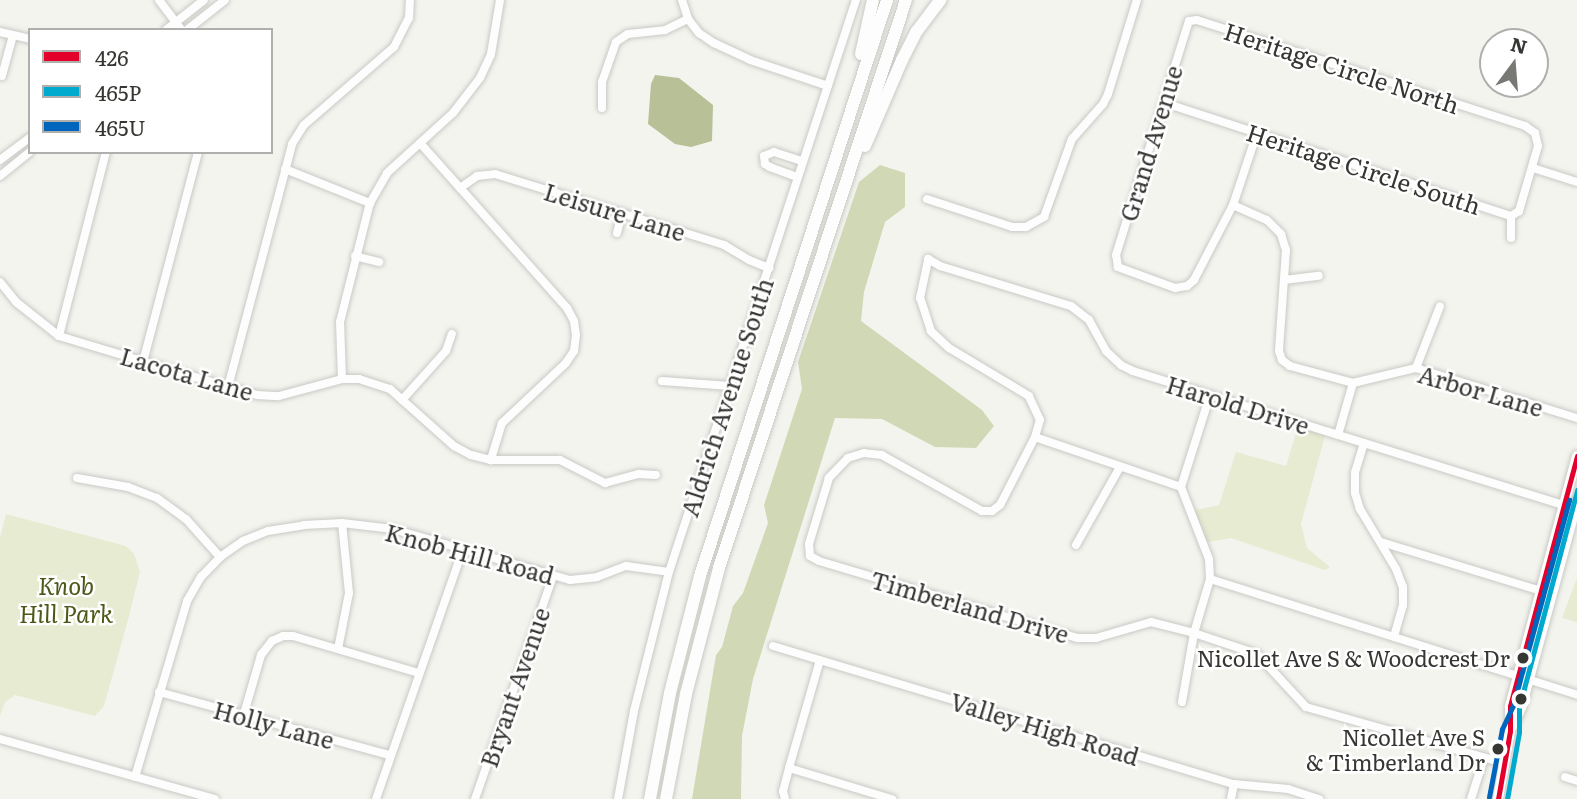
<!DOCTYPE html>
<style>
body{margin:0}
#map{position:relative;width:1577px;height:799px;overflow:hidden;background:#f4f4ef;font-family:Literata,serif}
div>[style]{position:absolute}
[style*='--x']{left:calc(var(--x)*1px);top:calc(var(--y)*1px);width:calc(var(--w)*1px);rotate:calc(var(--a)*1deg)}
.green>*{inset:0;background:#e6ebd1}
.forest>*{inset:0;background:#d1d8b6}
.water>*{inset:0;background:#b7c096}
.roads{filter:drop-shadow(0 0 2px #c9c9c5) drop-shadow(0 0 2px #c9c9c5)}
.minor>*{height:8px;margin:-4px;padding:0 4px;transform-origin:4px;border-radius:4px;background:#fdfdfd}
.major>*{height:10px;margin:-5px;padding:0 5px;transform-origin:5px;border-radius:5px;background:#fdfdfd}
.highway>*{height:12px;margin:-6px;padding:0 6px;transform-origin:6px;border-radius:6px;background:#fdfdfd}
.bus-1>*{height:5px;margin:-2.5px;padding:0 2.5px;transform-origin:2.5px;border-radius:2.5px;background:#e4002b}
.bus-2>*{height:5px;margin:-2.5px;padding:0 2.5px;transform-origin:2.5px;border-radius:2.5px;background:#00a9ce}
.bus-3>*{height:5px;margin:-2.5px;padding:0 2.5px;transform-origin:2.5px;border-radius:2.5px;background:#0065bd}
.dots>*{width:19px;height:19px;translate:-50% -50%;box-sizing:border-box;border:4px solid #fff;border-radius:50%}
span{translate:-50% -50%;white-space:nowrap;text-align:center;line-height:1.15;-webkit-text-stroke:5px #fff;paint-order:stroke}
.bus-label{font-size:22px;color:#363733}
.right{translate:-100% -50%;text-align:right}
.street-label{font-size:24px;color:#363733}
.park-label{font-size:24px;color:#4e5919;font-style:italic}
.legend{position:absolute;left:28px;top:28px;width:245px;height:126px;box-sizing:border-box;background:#fff;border:2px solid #afafad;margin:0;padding:9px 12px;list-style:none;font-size:21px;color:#363733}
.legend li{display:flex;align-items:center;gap:14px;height:35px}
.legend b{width:35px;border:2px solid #afafad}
.north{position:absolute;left:1479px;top:28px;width:70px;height:70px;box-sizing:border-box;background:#fff;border:2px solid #afafad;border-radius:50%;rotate:16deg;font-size:19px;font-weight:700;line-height:28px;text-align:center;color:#363733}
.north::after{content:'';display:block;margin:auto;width:24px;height:32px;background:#787975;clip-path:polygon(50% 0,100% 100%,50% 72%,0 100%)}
</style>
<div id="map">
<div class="green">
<div style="clip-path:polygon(1299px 423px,1326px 432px,1301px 524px,1307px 548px,1330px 567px,1325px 570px,1231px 538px,1203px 543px,1191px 511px,1219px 505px,1236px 452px,1286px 466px)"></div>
<div style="clip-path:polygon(6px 514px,126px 546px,134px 554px,140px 572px,129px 616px,104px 706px,95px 716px,15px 695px,5px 702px,0 716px,0 538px)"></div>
<div style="clip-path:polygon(1577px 578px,1577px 622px,1562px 618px)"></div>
</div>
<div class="forest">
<div style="clip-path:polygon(880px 165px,905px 173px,905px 207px,885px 222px,864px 292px,861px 321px,982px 410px,994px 426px,976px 448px,935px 447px,882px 419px,835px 418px,753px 679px,742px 736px,741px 799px,692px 799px,716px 655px,722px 647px,733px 606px,743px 593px,768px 523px,764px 505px,802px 389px,798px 362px,859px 182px)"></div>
</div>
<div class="water">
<div style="clip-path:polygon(655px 75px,679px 78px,713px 105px,712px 141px,691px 147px,675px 144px,648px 124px,651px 84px)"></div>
</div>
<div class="roads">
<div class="minor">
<div style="--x:159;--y:0;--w:38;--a:53"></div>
<div style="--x:682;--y:0;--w:20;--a:72"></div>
<div style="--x:688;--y:19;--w:18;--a:52"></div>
<div style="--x:699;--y:33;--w:18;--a:34"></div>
<div style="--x:714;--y:43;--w:40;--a:25"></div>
<div style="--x:750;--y:60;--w:82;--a:18.4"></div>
<div style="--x:166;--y:30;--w:48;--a:-38.3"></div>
<div style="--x:187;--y:30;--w:48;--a:-38.3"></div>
<div style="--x:0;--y:32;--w:31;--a:13"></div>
<div style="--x:2;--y:76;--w:42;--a:-75"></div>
<div style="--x:1165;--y:103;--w:364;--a:18.1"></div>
<div style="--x:602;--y:108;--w:26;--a:-90"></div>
<div style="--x:602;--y:82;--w:42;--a:-70.7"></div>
<div style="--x:616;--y:42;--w:14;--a:-34"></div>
<div style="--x:628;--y:34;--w:37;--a:-6"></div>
<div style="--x:665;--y:30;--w:25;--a:-26"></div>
<div style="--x:1257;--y:133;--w:76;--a:108.4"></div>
<div style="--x:1233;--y:205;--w:85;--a:117.5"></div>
<div style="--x:1194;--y:280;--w:9;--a:139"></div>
<div style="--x:1187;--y:286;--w:12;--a:171"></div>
<div style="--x:1175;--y:288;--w:61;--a:-159.8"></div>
<div style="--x:1118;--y:267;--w:12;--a:-99"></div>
<div style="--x:1116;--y:255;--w:245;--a:-72.7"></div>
<div style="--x:1189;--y:21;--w:8;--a:-7"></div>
<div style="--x:1197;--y:20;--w:345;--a:17.9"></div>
<div style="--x:1525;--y:126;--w:12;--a:35"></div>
<div style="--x:1535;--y:133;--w:13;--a:77"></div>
<div style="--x:1538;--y:146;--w:68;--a:106.3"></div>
<div style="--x:1519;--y:211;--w:9;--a:148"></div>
<div style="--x:420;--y:143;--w:221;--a:48.3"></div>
<div style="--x:567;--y:308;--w:15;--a:62"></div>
<div style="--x:574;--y:321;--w:14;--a:82"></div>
<div style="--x:576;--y:335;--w:16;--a:97"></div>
<div style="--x:574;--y:351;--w:14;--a:124"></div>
<div style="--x:566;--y:363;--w:88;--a:136.8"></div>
<div style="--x:502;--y:423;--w:39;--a:107"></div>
<div style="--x:0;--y:160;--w:38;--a:-37"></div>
<div style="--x:1533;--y:168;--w:46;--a:17.7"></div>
<div style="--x:285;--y:169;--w:92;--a:21.8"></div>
<div style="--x:0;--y:176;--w:38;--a:-39"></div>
<div style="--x:797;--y:177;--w:29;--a:-160"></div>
<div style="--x:770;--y:167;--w:6;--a:-149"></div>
<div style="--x:765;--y:164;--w:8;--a:-97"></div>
<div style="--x:764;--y:156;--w:11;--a:-22"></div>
<div style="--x:774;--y:152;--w:29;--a:18"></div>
<div style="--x:460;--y:188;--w:21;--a:-35"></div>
<div style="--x:477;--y:176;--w:18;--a:-6"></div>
<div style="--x:495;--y:174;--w:240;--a:17.2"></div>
<div style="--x:724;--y:245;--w:29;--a:31"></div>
<div style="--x:749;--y:260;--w:22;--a:22"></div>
<div style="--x:927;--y:199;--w:89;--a:18.2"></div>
<div style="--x:1012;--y:227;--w:14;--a:0"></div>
<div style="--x:1026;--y:227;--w:21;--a:-29"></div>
<div style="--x:1044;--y:217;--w:83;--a:-70.3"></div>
<div style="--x:1072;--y:139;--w:47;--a:-48.5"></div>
<div style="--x:1103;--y:104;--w:11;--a:-63"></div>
<div style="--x:1108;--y:94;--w:98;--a:-72.9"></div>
<div style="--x:1233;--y:205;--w:37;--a:24"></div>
<div style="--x:1267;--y:220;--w:20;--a:45"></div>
<div style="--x:1281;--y:234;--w:17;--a:73"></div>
<div style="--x:1286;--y:250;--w:101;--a:94"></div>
<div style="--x:1279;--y:351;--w:9;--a:72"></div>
<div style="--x:1282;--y:360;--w:10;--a:37"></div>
<div style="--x:1290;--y:366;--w:65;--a:15.1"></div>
<div style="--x:1353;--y:383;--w:65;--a:-13.4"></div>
<div style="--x:1416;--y:368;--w:169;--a:17.3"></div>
<div style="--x:617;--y:233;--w:21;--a:-76"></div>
<div style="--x:1511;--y:238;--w:22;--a:-90"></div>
<div style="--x:355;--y:256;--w:25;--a:14"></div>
<div style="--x:1284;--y:280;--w:35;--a:-7"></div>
<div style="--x:0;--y:282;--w:26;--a:51"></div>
<div style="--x:16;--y:302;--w:55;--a:38.3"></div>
<div style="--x:59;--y:336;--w:177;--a:16.8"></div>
<div style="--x:228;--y:387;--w:30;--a:15"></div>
<div style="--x:257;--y:395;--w:22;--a:3"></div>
<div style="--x:279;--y:396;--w:65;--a:-15.1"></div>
<div style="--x:342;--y:379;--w:17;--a:0"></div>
<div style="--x:359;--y:379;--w:33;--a:18"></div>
<div style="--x:390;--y:389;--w:86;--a:41.7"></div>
<div style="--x:454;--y:446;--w:19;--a:28"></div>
<div style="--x:471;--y:455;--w:21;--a:14"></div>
<div style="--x:491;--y:460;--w:69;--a:0"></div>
<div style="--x:560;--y:460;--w:51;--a:27.1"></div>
<div style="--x:605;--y:483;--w:35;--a:-15"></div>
<div style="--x:639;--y:474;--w:17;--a:3"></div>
<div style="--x:59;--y:336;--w:190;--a:-75.7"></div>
<div style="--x:143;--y:362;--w:217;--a:-75.3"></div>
<div style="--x:1416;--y:368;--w:66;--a:-68.8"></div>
<div style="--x:342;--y:379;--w:57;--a:-92"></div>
<div style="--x:340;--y:322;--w:123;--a:-75.9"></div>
<div style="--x:370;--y:203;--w:34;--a:-60"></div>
<div style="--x:387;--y:173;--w:89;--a:-42.3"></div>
<div style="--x:453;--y:113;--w:44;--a:-52.4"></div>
<div style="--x:480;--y:78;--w:26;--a:-65"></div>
<div style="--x:491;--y:54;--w:55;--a:-80.5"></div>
<div style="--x:662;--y:381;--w:68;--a:4.2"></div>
<div style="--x:228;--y:387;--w:251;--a:-75.2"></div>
<div style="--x:292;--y:144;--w:22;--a:-58"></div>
<div style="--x:304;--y:125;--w:119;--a:-40.9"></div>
<div style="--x:394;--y:47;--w:33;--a:-63"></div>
<div style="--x:409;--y:18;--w:18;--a:-87"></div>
<div style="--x:402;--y:400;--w:66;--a:-48.1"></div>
<div style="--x:446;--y:351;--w:18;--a:-71"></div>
<div style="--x:1338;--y:435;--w:54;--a:-73.9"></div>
<div style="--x:1035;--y:437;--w:76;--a:117.2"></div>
<div style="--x:1000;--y:505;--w:10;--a:143"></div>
<div style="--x:992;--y:511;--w:10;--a:180"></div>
<div style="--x:982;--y:511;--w:115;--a:-150.8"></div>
<div style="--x:882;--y:455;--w:18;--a:-174"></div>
<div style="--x:864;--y:453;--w:17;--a:163"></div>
<div style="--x:848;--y:458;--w:28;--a:134"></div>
<div style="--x:829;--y:478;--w:69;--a:106.9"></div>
<div style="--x:809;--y:544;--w:12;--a:85"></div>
<div style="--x:810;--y:556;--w:10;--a:29"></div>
<div style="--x:819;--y:561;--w:270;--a:16.6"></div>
<div style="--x:1078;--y:638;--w:18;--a:0"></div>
<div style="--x:1096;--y:638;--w:57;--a:-16.2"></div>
<div style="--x:1151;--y:622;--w:44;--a:14.3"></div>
<div style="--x:1194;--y:633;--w:66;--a:18.4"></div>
<div style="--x:1257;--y:654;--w:72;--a:47.2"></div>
<div style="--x:1306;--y:707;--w:206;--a:15.8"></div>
<div style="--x:1364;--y:443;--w:31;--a:107"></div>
<div style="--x:1355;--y:473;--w:20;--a:90"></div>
<div style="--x:1355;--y:493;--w:17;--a:73"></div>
<div style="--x:1360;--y:509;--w:70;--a:59"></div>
<div style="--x:1396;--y:569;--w:19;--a:69"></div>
<div style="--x:1403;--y:587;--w:18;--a:90"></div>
<div style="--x:1403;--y:605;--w:33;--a:106"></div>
<div style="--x:77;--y:478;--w:52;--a:10"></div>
<div style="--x:128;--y:487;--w:31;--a:21"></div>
<div style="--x:157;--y:498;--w:36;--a:36"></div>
<div style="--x:186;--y:519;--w:51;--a:48.2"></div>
<div style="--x:1181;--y:487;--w:154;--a:-161.1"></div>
<div style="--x:1035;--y:437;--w:18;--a:-74"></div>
<div style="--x:1040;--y:420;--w:26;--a:-115"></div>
<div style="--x:1029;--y:396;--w:93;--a:-149"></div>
<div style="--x:949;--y:348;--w:25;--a:-137"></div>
<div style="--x:931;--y:331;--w:35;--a:-108"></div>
<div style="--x:920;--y:298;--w:40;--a:-78"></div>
<div style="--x:928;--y:259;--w:14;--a:30"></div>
<div style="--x:940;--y:266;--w:137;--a:17"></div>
<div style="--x:1071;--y:306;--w:23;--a:38"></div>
<div style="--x:1089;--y:320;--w:35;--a:61"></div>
<div style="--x:1106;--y:351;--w:21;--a:43"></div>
<div style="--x:1121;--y:365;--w:13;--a:27"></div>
<div style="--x:1133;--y:371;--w:463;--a:17.3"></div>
<div style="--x:1381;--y:542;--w:171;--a:17"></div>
<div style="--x:1076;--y:545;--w:90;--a:-60.6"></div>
<div style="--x:1210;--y:579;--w:385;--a:17.5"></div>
<div style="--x:773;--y:646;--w:481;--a:16.7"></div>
<div style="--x:1234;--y:784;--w:54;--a:5.3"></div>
<div style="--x:1288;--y:789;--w:33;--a:18"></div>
<div style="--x:338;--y:649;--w:57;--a:-78.9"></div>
<div style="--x:349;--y:593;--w:70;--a:-95.7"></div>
<div style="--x:159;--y:692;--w:239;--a:15.3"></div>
<div style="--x:1182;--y:702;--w:70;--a:-80.1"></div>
<div style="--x:1194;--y:633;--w:56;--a:-73.5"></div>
<div style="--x:1210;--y:579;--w:20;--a:-93"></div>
<div style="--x:1209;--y:559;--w:77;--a:-111.3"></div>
<div style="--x:1181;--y:487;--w:96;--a:-72.5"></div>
<div style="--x:243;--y:717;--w:65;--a:-73.8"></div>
<div style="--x:261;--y:655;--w:18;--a:-52"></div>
<div style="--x:272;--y:641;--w:12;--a:-24"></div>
<div style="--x:283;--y:636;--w:10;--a:0"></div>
<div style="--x:293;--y:636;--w:131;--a:16.4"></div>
<div style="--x:0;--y:739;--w:223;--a:15.6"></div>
<div style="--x:789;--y:768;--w:108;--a:16.8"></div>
<div style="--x:135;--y:777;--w:184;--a:-73.5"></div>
<div style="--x:187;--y:601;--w:28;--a:-60"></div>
<div style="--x:201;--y:577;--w:28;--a:-46"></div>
<div style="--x:220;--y:557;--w:28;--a:-35"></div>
<div style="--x:243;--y:541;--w:27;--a:-22"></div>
<div style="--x:268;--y:531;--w:36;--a:-9"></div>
<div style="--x:304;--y:525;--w:38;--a:-3"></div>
<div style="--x:342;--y:523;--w:51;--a:6.7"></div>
<div style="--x:393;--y:529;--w:184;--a:16.1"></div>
<div style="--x:570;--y:580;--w:27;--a:-6"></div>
<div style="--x:597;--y:577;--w:31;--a:-21"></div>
<div style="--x:626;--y:566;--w:43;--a:7.9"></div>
<div style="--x:1565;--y:777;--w:13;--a:18"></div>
<div style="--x:376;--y:799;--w:265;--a:-70.8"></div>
<div style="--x:475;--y:799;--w:236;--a:-70.7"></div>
<div style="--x:618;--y:799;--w:89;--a:-79.7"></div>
<div style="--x:634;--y:711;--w:143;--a:-75.9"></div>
<div style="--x:669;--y:572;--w:602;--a:-71.9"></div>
<div style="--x:785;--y:799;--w:8;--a:-104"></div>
<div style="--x:783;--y:791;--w:24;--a:-75"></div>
<div style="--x:789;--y:768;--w:112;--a:-74"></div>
<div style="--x:1231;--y:799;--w:15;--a:-79"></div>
<div style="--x:1471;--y:799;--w:43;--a:-72.4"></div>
</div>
<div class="major">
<div style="--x:1512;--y:727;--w:21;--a:-65"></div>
<div style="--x:1521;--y:708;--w:213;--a:-74.8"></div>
<div style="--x:1498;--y:799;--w:69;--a:-80"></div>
<div style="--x:1510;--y:731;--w:25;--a:-90"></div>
<div style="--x:1510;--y:706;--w:259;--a:-75"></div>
</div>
<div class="highway">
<div style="--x:861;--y:54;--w:55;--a:-77.5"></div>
<div style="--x:865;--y:146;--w:94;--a:-66.7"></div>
<div style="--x:902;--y:60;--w:33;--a:-63"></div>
<div style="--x:917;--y:31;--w:39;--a:-53"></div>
<div style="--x:650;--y:799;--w:108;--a:-79.3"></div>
<div style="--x:670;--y:693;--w:121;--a:-75.6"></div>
<div style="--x:700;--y:576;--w:606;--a:-72.01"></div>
<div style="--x:666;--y:799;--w:107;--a:-79.2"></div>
<div style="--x:686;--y:694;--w:130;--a:-75.3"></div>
<div style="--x:719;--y:568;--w:598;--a:-71.78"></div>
</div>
</div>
<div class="bus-1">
<div style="--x:1498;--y:799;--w:69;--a:-80"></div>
<div style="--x:1510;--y:731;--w:25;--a:-90"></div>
<div style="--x:1510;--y:706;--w:259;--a:-75"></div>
</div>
<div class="bus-2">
<div style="--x:1507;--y:799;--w:68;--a:-79.8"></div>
<div style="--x:1519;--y:732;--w:25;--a:-90"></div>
<div style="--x:1519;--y:707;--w:225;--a:-75"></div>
</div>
<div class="bus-3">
<div style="--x:1489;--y:797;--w:69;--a:-79.2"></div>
<div style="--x:1502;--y:729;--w:26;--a:-65"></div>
<div style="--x:1513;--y:705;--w:213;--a:-74.7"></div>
</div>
<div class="dots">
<div style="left:1523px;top:658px;background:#363733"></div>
<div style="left:1521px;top:699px;background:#363733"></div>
<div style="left:1498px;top:749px;background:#363733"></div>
</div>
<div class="bus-label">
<span class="right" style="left:1510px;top:658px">Nicollet Ave S &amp; Woodcrest Dr</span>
<span class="right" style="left:1485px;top:749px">Nicollet Ave S<br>&amp; Timberland Dr</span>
</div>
<div class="street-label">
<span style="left:1342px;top:67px;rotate:18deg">Heritage Circle North</span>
<span style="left:1150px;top:143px;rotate:-73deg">Grand Avenue</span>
<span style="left:1364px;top:168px;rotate:18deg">Heritage Circle South</span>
<span style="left:615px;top:211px;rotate:17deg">Leisure Lane</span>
<span style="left:187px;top:373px;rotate:16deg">Lacota Lane</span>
<span style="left:1481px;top:390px;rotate:16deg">Arbor Lane</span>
<span style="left:726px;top:397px;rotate:-72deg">Aldrich Avenue South</span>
<span style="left:1238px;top:404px;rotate:17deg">Harold Drive</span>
<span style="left:470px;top:553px;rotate:15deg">Knob Hill Road</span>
<span style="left:970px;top:606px;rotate:16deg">Timberland Drive</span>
<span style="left:514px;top:687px;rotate:-71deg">Bryant Avenue</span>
<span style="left:274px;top:724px;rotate:15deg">Holly Lane</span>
<span style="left:1045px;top:728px;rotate:17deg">Valley High Road</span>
</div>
<div class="park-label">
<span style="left:66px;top:599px">Knob<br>Hill Park</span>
</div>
<ul class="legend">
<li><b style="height:9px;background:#e4002b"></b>426</li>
<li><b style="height:9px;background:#00a9ce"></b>465P</li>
<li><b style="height:9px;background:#0065bd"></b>465U</li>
</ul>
<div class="north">N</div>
</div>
